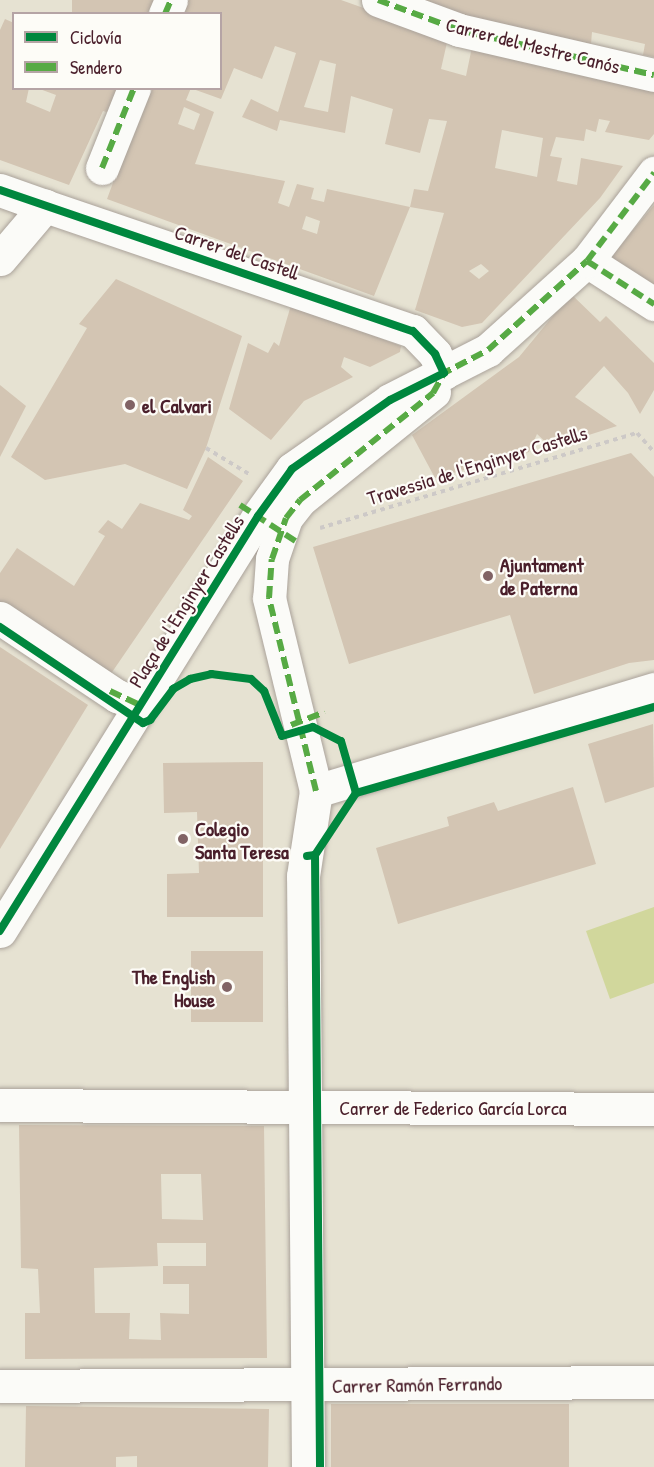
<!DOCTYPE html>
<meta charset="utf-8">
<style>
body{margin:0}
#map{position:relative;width:654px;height:1467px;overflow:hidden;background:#e6e2d2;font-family:"Patrick Hand",sans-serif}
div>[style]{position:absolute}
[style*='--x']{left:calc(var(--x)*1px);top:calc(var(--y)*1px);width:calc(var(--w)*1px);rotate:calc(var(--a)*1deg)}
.green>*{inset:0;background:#d1d79c}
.building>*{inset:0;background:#d3c5b3;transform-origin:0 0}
.path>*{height:4px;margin-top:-2px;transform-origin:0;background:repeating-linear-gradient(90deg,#cdc9c7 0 4.5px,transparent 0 9px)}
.roads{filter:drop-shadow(0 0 2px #aaa29a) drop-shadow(0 0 2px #aaa29a)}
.street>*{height:33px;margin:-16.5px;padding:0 16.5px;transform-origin:16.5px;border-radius:16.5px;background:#fbfbf8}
.secondary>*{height:33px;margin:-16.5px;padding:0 16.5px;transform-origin:16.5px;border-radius:16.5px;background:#fbfbf8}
.quiet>*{height:6px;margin-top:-3px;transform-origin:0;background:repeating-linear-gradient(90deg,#57aa44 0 12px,transparent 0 18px)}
.cycleway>*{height:8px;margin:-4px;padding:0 4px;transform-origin:4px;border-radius:4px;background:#00873e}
.dots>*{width:16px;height:16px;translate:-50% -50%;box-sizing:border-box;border:3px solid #fdfcf7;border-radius:50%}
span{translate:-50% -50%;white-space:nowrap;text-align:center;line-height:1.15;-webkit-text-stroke:4.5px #fdfcf7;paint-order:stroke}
.street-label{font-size:20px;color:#4a1f2b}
.poi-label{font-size:20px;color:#4a1f2b;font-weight:700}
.left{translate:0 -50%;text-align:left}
.right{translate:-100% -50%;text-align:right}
.legend{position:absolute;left:12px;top:12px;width:210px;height:78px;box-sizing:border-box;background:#fdfcf7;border:2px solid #b5a4a5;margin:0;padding:8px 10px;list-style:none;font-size:18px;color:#4a1f2b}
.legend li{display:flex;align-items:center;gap:12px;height:30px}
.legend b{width:30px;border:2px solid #b5a4a5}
</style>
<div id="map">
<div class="green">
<div style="clip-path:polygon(654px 907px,654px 983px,610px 999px,586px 931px)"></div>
</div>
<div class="building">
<div style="left:72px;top:0;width:90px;height:15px"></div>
<div style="clip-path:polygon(evenodd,182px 0,341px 0,448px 38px,441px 69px,466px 76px,472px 47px,654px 85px,654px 134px,649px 140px,605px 132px,610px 121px,599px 119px,596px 132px,586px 129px,584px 141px,556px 137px,550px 156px,562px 158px,557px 181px,577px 185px,581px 158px,623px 166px,600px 198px,482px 323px,462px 327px,415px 310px,444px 213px,410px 207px,414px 189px,428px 191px,447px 121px,429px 119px,420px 153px,385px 144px,393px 109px,351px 96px,345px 133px,280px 120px,277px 131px,242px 117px,251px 99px,278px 112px,296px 53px,275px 46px,262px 79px,234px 68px,221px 99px,193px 89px,220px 88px,220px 14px,177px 14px,182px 0,320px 60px,336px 64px,328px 112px,304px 107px,320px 60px,182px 0,502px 130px,543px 138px,537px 177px,495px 168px,502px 130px,182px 0,481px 264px,489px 271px,479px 279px,469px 271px,481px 264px)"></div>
<div style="clip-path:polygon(416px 0,654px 0,654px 57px,643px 55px,645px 44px,592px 32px,591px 44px,468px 16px)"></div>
<div style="clip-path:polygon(5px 19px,14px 23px,14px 88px,29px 88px,26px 102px,50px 112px,56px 95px,37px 88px,127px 88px,116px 115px,103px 111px,69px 185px,0 160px,0 30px)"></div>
<div style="clip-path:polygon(evenodd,148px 88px,191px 88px,186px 100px,214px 112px,195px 164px,285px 181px,278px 203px,289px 207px,297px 184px,314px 188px,311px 199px,324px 202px,327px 189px,410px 207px,374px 296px,107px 199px,148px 88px,184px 107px,200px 114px,194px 130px,178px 124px,184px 107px,148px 88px,306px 216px,320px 221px,317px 234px,302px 229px,306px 216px)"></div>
<div style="clip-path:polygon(654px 205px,654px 287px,610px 258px)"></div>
<div style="clip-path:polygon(116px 279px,242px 336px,206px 448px,187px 489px,125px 464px,45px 480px,11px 457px,87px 328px,79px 324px)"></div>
<div style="clip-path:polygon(571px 294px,600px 322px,606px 316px,654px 363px,654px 390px,640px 414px,628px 393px,604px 366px,575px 397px,617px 426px,551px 447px,537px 434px,529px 452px,435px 478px,412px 435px,519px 357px)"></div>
<div style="clip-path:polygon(291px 305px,401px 346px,400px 352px,370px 367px,344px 357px,341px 367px,353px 377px,304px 401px,271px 440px,229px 409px,248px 343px,268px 353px,274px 342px,279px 346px)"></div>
<div style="clip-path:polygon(0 385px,26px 406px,0 457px)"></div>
<div style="clip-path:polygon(631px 453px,654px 477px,654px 660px,629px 663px,534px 694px,510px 615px,349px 664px,313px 547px)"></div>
<div style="clip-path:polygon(208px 457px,243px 481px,106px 681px,0 608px,0 573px,17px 548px,74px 586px,105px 536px,98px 532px,108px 520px,122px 529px,140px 503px,189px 520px,192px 516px,183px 510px)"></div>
<div style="clip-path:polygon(0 647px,88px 705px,0 849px)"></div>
<div style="clip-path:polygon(653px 724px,654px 787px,605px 803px,588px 744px)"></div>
<div style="clip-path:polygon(263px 762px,263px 917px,167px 917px,167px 874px,199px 873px,197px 812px,164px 813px,163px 763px)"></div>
<div style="clip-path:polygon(573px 787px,596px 864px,398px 924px,376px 848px,449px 826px,447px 817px,494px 802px,498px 811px)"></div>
<div style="left:191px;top:951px;width:72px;height:71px"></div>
<div style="clip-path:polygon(evenodd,19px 1125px,264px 1126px,267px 1358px,25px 1359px,25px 1313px,40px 1313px,38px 1269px,21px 1268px,19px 1125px,161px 1174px,201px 1174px,203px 1220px,162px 1219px,161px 1174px,19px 1125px,157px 1243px,206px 1243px,206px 1266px,163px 1266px,163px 1284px,189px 1284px,189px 1314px,160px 1313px,161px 1340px,129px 1339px,130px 1313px,95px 1313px,94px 1268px,158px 1266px,157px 1243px)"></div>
<div style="left:331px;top:1404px;width:238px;height:63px"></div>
<div style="clip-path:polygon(26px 1406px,269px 1409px,268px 1467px,137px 1467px,137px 1456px,116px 1457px,116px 1467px,25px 1467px)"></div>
</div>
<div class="path">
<div style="--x:206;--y:448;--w:50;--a:31.2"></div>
<div style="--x:320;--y:528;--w:331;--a:-16.7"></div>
<div style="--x:637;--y:433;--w:25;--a:48"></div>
</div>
<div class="roads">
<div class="street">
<div style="--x:378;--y:0;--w:86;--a:20.3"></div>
<div style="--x:459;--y:30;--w:200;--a:13"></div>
<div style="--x:165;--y:14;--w:15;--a:-67"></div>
<div style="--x:102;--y:168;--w:86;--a:-68.2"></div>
<div style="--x:0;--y:259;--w:70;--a:-49.7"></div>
<div style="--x:45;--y:206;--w:389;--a:18.8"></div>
<div style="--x:413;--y:331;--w:32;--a:46"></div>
<div style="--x:435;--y:354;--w:21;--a:65"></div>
<div style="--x:587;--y:261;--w:80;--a:32.7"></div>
<div style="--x:434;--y:392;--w:172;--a:141.1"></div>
<div style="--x:300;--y:500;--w:23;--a:128"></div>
<div style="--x:286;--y:518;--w:43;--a:108.9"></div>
<div style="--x:272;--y:559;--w:39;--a:94"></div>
<div style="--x:269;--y:598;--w:199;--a:76.3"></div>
<div style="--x:316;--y:791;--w:353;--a:-16.8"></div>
<div style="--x:0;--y:618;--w:141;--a:33.7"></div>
<div style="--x:117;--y:696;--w:25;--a:21"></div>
<div style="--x:0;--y:931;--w:489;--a:-58.1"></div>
<div style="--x:258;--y:516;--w:58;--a:-54.1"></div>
<div style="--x:292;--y:469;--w:120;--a:-35.1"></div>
<div style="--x:390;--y:400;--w:110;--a:-27"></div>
<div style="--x:488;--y:350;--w:133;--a:-42"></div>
<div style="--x:587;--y:261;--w:111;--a:-52.7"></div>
<div style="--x:0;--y:1105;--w:654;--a:0.35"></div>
<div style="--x:0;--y:1386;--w:654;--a:-0.35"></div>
</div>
<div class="secondary">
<div style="--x:0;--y:190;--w:48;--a:19.6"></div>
<div style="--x:308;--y:1467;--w:591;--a:-90.48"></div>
<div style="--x:303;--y:876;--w:86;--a:-81.3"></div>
</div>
</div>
<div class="quiet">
<div style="--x:378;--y:0;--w:86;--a:20.3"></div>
<div style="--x:459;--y:30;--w:200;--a:13"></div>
<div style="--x:165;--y:14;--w:15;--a:-67"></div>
<div style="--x:102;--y:168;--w:86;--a:-68.2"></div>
<div style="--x:587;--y:261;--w:80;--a:32.7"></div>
<div style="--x:440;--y:375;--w:54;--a:-27.5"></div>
<div style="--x:488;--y:350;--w:133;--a:-42"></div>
<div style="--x:587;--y:261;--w:111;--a:-52.7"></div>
<div style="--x:240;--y:505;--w:72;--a:33"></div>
<div style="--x:110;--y:691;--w:33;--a:25"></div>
<div style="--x:291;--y:725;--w:36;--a:-21"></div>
<div style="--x:316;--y:791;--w:199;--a:-103.7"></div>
<div style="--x:269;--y:598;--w:39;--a:-86"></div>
<div style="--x:272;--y:559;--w:43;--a:-71.1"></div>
<div style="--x:286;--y:518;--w:23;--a:-52"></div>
<div style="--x:300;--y:500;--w:171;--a:-38.8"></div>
<div style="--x:433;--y:393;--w:21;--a:-61"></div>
</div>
<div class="cycleway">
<div style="--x:0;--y:190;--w:436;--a:18.9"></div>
<div style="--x:413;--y:331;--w:32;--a:46"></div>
<div style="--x:435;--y:354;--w:21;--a:65"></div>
<div style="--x:444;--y:373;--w:60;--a:153.4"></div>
<div style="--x:390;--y:400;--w:120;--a:144.9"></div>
<div style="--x:292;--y:469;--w:58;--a:125.9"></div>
<div style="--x:258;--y:516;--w:489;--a:121.9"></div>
<div style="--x:0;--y:627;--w:172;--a:33.9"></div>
<div style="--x:143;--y:723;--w:8;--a:-23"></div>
<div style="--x:150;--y:720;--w:39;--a:-53"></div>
<div style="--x:173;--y:689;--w:20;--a:-30"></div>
<div style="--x:190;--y:679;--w:22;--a:-13"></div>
<div style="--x:211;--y:674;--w:40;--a:7.1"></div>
<div style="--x:251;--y:679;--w:18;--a:43"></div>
<div style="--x:264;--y:691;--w:48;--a:68.2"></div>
<div style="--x:282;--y:736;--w:32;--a:-16"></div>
<div style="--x:313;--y:727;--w:31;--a:27"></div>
<div style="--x:341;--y:741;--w:54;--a:73.9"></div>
<div style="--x:315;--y:855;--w:612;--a:89.53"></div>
<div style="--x:307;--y:856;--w:8;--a:-7"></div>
<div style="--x:315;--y:855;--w:74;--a:-56.5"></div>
<div style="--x:356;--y:793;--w:310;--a:-16.1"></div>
</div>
<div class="dots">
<div style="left:130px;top:405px;background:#816365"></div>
<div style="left:488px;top:576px;background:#816365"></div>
<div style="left:183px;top:839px;background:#816365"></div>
<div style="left:227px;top:987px;background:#816365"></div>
</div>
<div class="street-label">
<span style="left:533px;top:45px;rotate:14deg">Carrer del Mestre Canós</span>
<span style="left:237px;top:252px;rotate:19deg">Carrer del Castell</span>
<span style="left:477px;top:465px;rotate:-17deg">Travessia de l'Enginyer Castells</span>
<span style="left:186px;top:601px;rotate:-58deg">Plaça de l'Enginyer Castells</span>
<span style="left:453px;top:1107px">Carrer de Federico García Lorca</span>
<span style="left:417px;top:1384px;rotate:-1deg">Carrer Ramón Ferrando</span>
</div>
<div class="poi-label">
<span class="left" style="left:142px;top:405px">el Calvari</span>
<span class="left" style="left:500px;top:576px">Ajuntament<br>de Paterna</span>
<span class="left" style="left:195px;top:840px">Colegio<br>Santa Teresa</span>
<span class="right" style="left:215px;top:988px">The English<br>House</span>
</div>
<ul class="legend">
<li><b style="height:8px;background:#00873e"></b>Ciclovía</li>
<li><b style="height:8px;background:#57aa44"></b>Sendero</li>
</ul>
</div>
